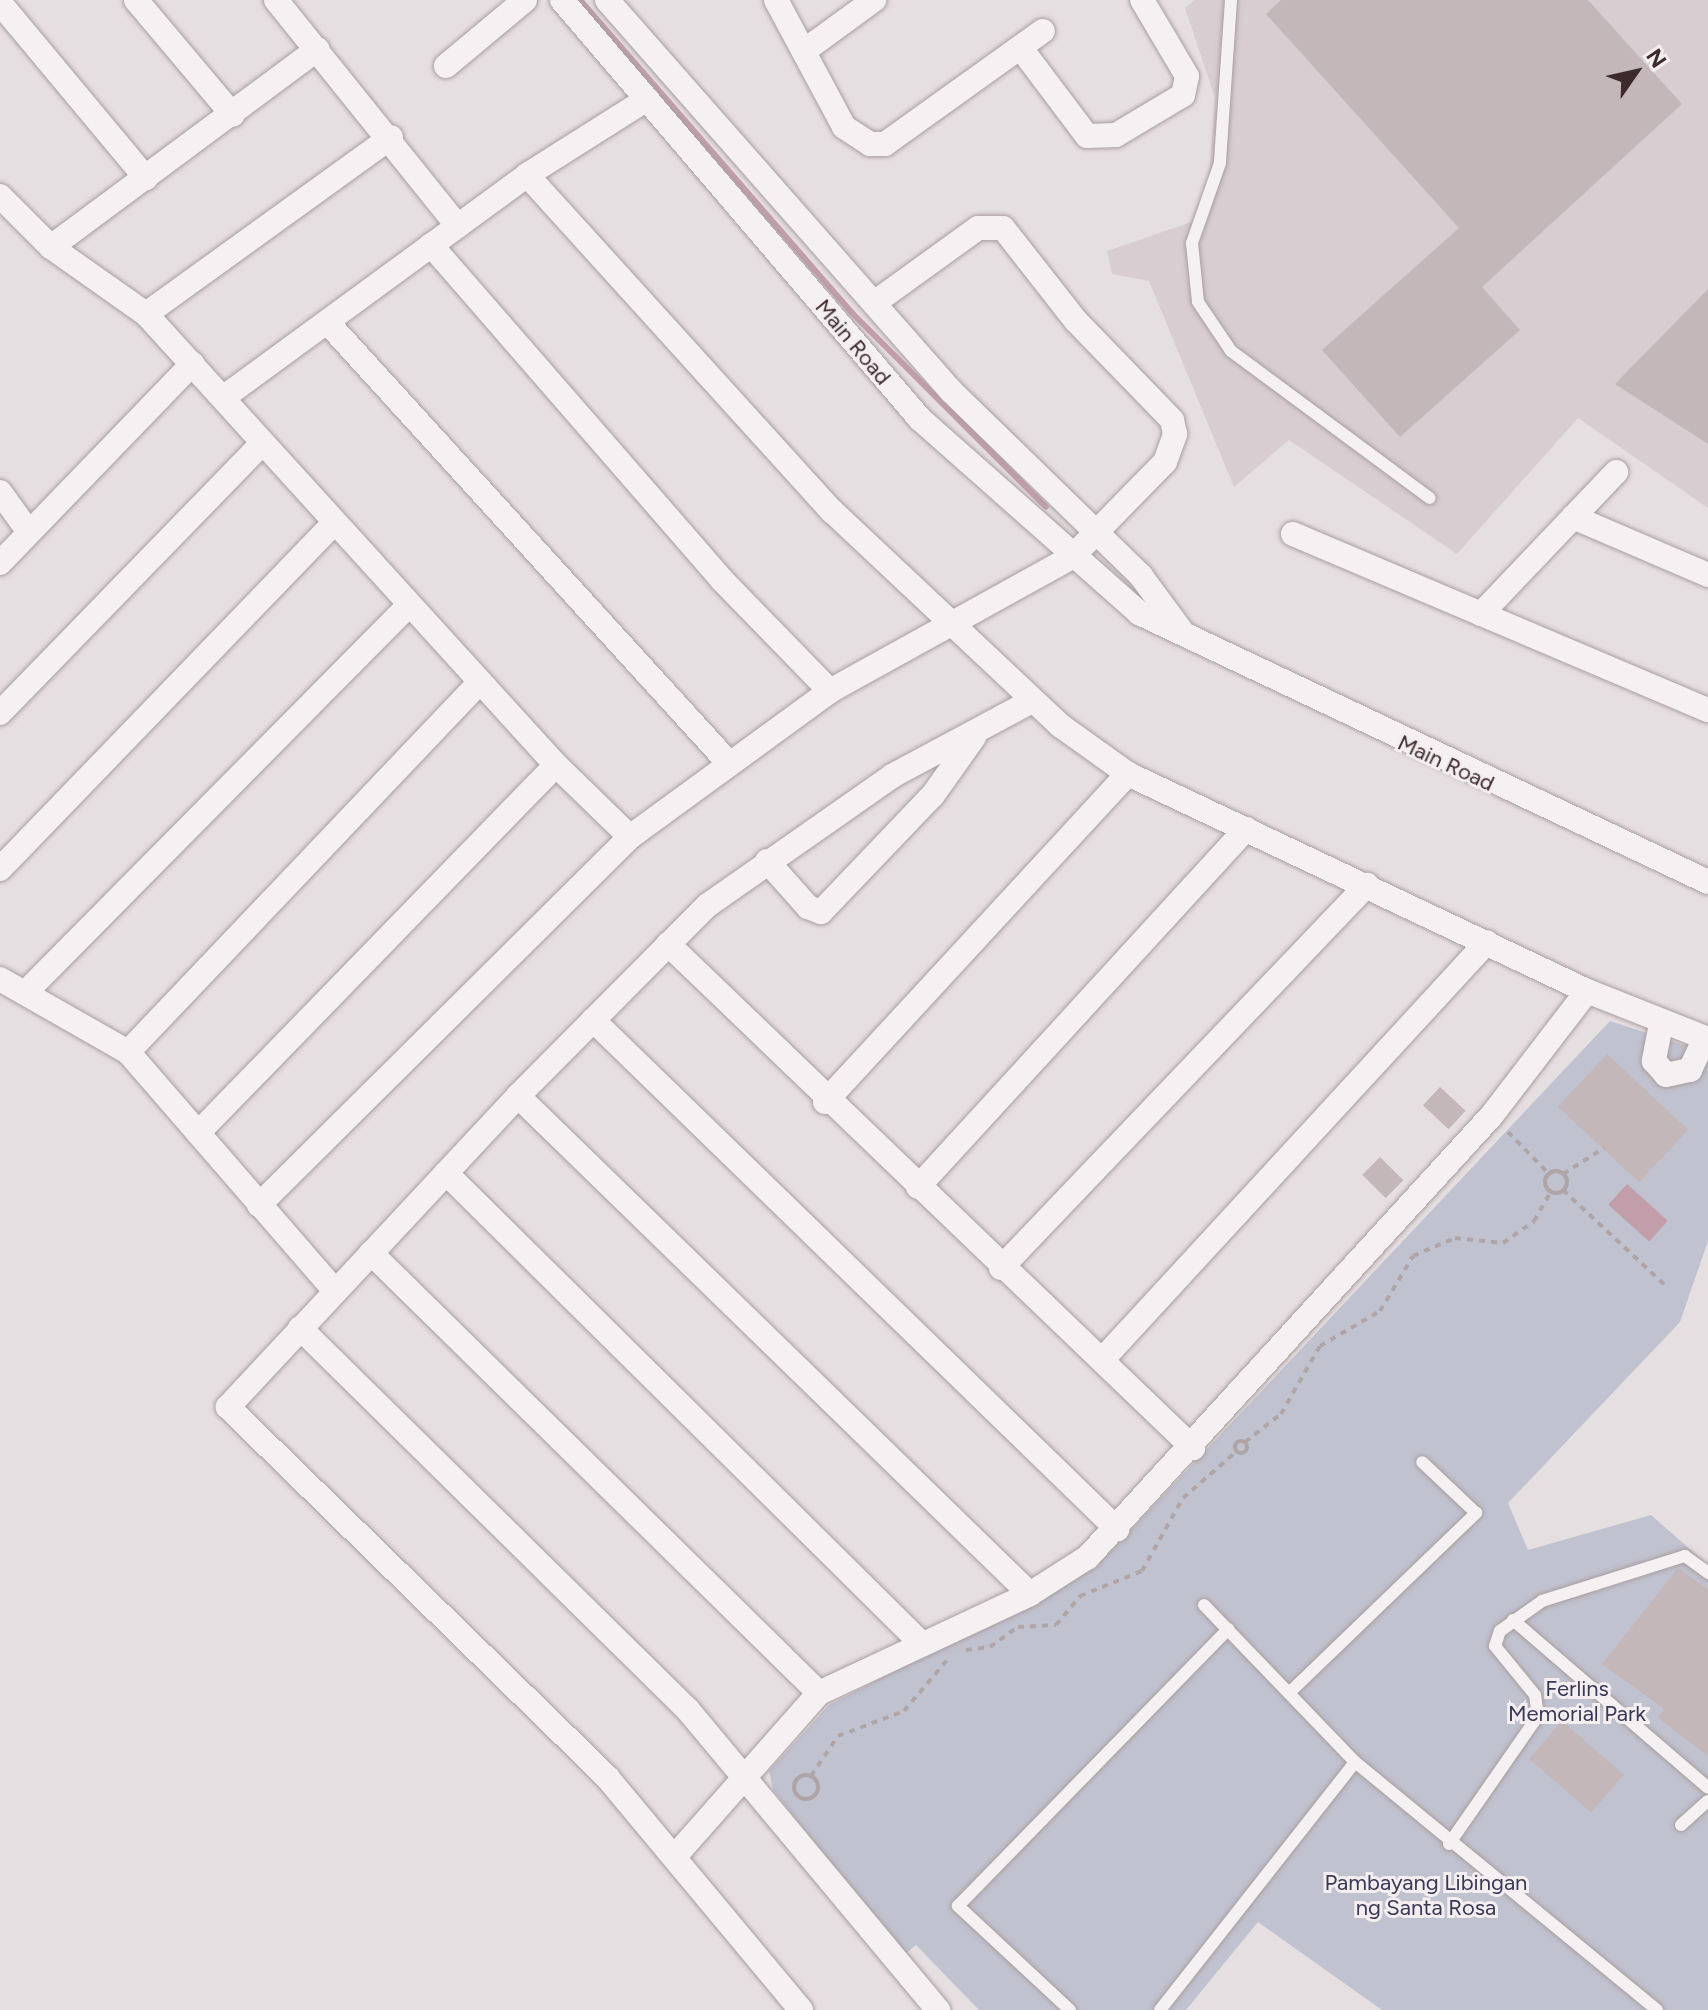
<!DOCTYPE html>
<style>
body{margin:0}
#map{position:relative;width:1708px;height:2010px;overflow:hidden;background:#e6dfe1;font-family:Figtree,sans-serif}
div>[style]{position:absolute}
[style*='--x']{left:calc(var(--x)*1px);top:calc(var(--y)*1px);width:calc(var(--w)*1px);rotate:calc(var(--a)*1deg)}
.built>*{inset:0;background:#d8cdd0}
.green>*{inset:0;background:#c1c2cf}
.water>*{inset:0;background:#c29eaa;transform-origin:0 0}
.stream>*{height:6px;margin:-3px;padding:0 3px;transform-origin:3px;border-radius:3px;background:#c29eaa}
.building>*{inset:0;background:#c3b7b9;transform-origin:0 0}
.path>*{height:4px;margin-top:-2px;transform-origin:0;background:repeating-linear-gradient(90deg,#afa5a7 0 6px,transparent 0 12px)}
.path>.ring{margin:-2px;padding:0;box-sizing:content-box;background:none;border:4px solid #afa5a7;border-radius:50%}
.roads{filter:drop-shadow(0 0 2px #a99ea0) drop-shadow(0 0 2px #a99ea0)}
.lane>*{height:12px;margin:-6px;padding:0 6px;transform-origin:6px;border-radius:6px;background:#f5f1f2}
.street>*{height:24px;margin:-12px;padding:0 12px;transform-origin:12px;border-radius:12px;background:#f5f1f2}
span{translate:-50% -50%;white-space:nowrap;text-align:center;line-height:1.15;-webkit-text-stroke:6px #f4eef0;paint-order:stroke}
.street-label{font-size:22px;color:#3c2a2d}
.park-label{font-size:22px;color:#393956}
.north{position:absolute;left:1596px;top:32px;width:80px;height:80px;-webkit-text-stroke:6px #f4eef0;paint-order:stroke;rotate:56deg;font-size:22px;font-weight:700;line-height:32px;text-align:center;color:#3c2a2d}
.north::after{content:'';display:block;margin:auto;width:28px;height:36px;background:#3c2a2d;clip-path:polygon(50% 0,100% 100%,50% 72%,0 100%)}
</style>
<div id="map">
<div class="built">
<div style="clip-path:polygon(1194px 0,1708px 0,1708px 508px,1578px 418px,1457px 554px,1289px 440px,1234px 487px,1149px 281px,1112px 274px,1107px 251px,1197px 220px,1207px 201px,1215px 98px,1185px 8px)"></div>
</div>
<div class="green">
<div style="clip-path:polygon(1610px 1021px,1708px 1053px,1708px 1241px,1680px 1322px,1508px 1503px,1528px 1550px,1651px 1515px,1708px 1565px,1708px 2010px,1382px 2010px,1258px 1922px,1186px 2010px,979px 2010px,916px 1945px,904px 1955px,773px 1790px,769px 1771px,829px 1705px,1095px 1568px)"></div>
</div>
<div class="water">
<div style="left:1627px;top:1184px;width:55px;height:28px;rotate:42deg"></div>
</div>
<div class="stream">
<div style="--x:580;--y:0;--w:415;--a:49"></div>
<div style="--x:852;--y:313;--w:274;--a:45"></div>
</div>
<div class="building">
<div style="clip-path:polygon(1281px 0,1588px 0,1682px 104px,1482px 287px,1520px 330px,1400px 437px,1322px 350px,1459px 228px,1266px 14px)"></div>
<div style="clip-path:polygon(1708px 289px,1708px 444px,1615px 384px)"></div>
<div style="left:1607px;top:1054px;width:111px;height:72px;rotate:43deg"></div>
<div style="left:1440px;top:1087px;width:35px;height:25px;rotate:43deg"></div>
<div style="left:1380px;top:1157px;width:33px;height:25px;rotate:45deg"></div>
<div style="clip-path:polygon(1678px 1568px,1708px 1589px,1708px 1756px,1658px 1718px,1664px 1709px,1602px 1664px)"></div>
<div style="left:1562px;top:1721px;width:82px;height:50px;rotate:41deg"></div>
</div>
<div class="path">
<div style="--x:1508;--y:1132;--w:59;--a:45.7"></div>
<div class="ring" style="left:1545px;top:1171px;width:18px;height:18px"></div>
<div style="--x:1563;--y:1174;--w:49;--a:-32.4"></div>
<div style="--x:1563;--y:1190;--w:142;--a:43"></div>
<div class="ring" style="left:1235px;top:1441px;width:8px;height:8px"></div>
<div style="--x:1245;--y:1442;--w:46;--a:-37.9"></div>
<div style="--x:1281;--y:1414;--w:78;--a:-60.2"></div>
<div style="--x:1320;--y:1346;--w:69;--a:-30.3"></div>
<div style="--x:1380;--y:1311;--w:64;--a:-59"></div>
<div style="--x:1413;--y:1256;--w:46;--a:-23.2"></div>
<div style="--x:1455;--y:1238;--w:48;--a:5.9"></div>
<div style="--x:1503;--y:1243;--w:38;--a:-35"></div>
<div style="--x:1534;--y:1221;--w:34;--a:-60"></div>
<div style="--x:966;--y:1650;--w:24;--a:-7"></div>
<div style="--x:990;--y:1647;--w:34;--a:-36"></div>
<div style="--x:1018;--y:1627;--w:38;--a:-3"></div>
<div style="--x:1056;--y:1625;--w:38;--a:-50"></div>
<div style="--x:1080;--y:1596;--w:67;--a:-22"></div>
<div style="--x:1142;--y:1571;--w:84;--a:-60.7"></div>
<div style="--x:1183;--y:1498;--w:72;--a:-41"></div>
<div class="ring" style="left:794px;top:1775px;width:20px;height:20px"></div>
<div style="--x:811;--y:1776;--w:48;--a:-56"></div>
<div style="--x:838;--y:1736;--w:71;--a:-20.7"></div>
<div style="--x:904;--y:1711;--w:68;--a:-49.8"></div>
</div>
<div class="roads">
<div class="lane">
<div style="--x:1231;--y:0;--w:163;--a:93.9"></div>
<div style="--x:1220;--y:163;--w:85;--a:109.3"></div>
<div style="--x:1192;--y:243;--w:59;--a:84.2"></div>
<div style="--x:1198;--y:302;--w:59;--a:56"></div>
<div style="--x:1231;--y:351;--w:247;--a:36.5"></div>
<div style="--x:1204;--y:1605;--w:218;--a:46.1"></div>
<div style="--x:1355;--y:1762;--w:391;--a:39.4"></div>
<div style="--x:1513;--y:1620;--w:257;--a:40.7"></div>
<div style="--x:1289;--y:1693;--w:260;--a:-43.9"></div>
<div style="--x:1476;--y:1513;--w:74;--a:-136.6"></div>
<div style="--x:1681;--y:1825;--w:36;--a:-42"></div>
<div style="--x:1449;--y:1844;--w:156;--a:-55.2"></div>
<div style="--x:1538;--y:1716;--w:21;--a:-98"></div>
<div style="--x:1535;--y:1695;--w:63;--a:-129.2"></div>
<div style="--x:1495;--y:1646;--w:16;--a:-72"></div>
<div style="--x:1500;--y:1631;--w:52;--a:-35.5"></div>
<div style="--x:1542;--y:1601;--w:150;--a:-17.5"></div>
<div style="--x:1685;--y:1556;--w:29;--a:36"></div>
<div style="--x:1070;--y:2010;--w:153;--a:-137.1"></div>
<div style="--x:958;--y:1906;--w:387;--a:-45.7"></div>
<div style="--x:1160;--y:2010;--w:315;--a:-51.8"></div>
</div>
<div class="street">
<div style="--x:136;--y:0;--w:150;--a:49.9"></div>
<div style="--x:276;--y:0;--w:290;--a:51.2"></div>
<div style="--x:562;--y:0;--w:551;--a:49.49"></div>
<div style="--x:920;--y:419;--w:293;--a:41.5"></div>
<div style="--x:1139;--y:613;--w:629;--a:25.3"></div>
<div style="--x:607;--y:0;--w:521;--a:48.66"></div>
<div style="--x:951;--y:391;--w:265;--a:44.2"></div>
<div style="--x:1141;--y:576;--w:71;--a:53.6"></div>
<div style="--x:776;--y:0;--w:144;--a:61.8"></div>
<div style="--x:844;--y:127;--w:31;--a:33"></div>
<div style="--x:870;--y:144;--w:15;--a:0"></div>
<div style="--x:885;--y:144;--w:194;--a:-35.6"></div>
<div style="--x:0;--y:3;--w:228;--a:50.2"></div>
<div style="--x:804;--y:51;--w:87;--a:-36.1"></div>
<div style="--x:1023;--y:51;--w:106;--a:53"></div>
<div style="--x:1087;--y:136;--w:29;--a:-2"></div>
<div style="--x:1116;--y:135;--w:78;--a:-30.8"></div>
<div style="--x:1183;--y:95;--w:19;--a:-78"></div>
<div style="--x:1187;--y:76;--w:88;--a:-120.6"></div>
<div style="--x:446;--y:66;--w:103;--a:-39.9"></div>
<div style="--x:527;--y:175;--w:454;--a:47.8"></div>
<div style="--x:832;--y:511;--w:314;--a:43.2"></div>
<div style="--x:1061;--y:726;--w:82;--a:35.6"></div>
<div style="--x:1128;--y:774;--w:508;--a:25.3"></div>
<div style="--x:1587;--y:991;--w:130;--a:21.6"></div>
<div style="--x:0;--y:196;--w:72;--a:45"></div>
<div style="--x:51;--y:247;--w:116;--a:35.2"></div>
<div style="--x:146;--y:314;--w:610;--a:47.73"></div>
<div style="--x:556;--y:765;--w:103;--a:44.2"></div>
<div style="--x:431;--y:245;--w:444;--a:49"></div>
<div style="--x:722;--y:580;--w:155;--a:45.8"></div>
<div style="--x:51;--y:247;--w:332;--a:-36.6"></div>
<div style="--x:146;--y:314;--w:302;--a:-35.8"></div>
<div style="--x:328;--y:323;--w:591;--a:47.67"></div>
<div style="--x:224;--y:397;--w:376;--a:-36.2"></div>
<div style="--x:527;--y:175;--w:142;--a:-32.3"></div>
<div style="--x:0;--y:492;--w:49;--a:54.1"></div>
<div style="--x:1573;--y:517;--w:147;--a:23.2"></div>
<div style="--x:1293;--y:534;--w:451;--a:23"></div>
<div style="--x:0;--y:563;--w:277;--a:-46"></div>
<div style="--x:1481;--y:614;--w:196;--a:-46.4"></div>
<div style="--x:0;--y:713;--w:376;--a:-45.8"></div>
<div style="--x:767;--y:861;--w:62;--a:48.3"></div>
<div style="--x:808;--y:907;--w:14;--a:21"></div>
<div style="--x:821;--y:912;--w:162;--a:-46.3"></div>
<div style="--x:933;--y:795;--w:71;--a:-54.7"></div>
<div style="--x:0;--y:869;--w:479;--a:-46"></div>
<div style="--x:668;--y:944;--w:728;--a:43.83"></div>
<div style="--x:0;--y:979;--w:147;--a:29.7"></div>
<div style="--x:128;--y:1052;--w:316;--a:49.1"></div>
<div style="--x:26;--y:992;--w:544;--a:-45.3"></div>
<div style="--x:593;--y:1020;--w:731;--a:44.17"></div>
<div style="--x:1661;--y:1024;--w:38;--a:101"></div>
<div style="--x:1654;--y:1061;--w:18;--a:49"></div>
<div style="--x:1666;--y:1075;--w:25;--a:-12"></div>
<div style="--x:1690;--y:1070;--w:35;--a:-65"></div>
<div style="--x:128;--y:1052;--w:511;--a:-46.43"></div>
<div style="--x:518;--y:1096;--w:714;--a:44.21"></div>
<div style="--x:825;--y:1102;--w:447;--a:-47.3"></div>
<div style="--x:198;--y:1133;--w:513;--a:-45.79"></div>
<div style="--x:446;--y:1173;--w:670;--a:44.7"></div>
<div style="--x:918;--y:1187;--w:486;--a:-47.5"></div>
<div style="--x:259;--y:1205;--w:523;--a:-44.77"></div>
<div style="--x:630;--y:837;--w:248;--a:-36.1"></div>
<div style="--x:830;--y:691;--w:277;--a:-29"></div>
<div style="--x:1072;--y:557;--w:133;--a:-45.6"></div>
<div style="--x:1165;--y:462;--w:30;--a:-70"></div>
<div style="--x:1175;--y:434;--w:14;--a:-102"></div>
<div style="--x:1172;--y:420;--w:138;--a:-134.1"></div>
<div style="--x:1076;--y:321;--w:118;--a:-128.1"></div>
<div style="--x:1003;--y:228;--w:25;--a:180"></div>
<div style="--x:978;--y:228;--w:123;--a:144.2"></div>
<div style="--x:371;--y:1253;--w:628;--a:44.48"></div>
<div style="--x:1001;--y:1268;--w:530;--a:-46.3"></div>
<div style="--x:300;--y:1328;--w:544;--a:44.55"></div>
<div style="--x:688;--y:1710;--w:391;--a:50.2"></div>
<div style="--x:1102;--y:1360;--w:568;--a:-47.35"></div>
<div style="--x:677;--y:1854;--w:215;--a:-48.6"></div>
<div style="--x:819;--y:1693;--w:233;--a:-25.1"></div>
<div style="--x:1030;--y:1594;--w:69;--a:-32.5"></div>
<div style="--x:1088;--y:1557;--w:599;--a:-47.57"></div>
<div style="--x:1492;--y:1115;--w:156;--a:-52.5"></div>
<div style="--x:801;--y:2010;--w:303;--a:-129.8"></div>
<div style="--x:607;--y:1777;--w:530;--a:-135.69"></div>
<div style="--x:228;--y:1407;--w:425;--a:-47"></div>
<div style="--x:518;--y:1096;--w:269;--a:-45.2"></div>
<div style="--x:708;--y:905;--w:225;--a:-35"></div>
<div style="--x:892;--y:776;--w:157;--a:-28.2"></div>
</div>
</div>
<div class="street-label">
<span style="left:853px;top:342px;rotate:50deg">Main Road</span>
<span style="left:1446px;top:763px;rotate:25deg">Main Road</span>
</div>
<div class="park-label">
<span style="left:1577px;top:1701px">Ferlins<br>Memorial Park</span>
<span style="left:1426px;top:1895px">Pambayang Libingan<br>ng Santa Rosa</span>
</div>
<div class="north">N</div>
</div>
